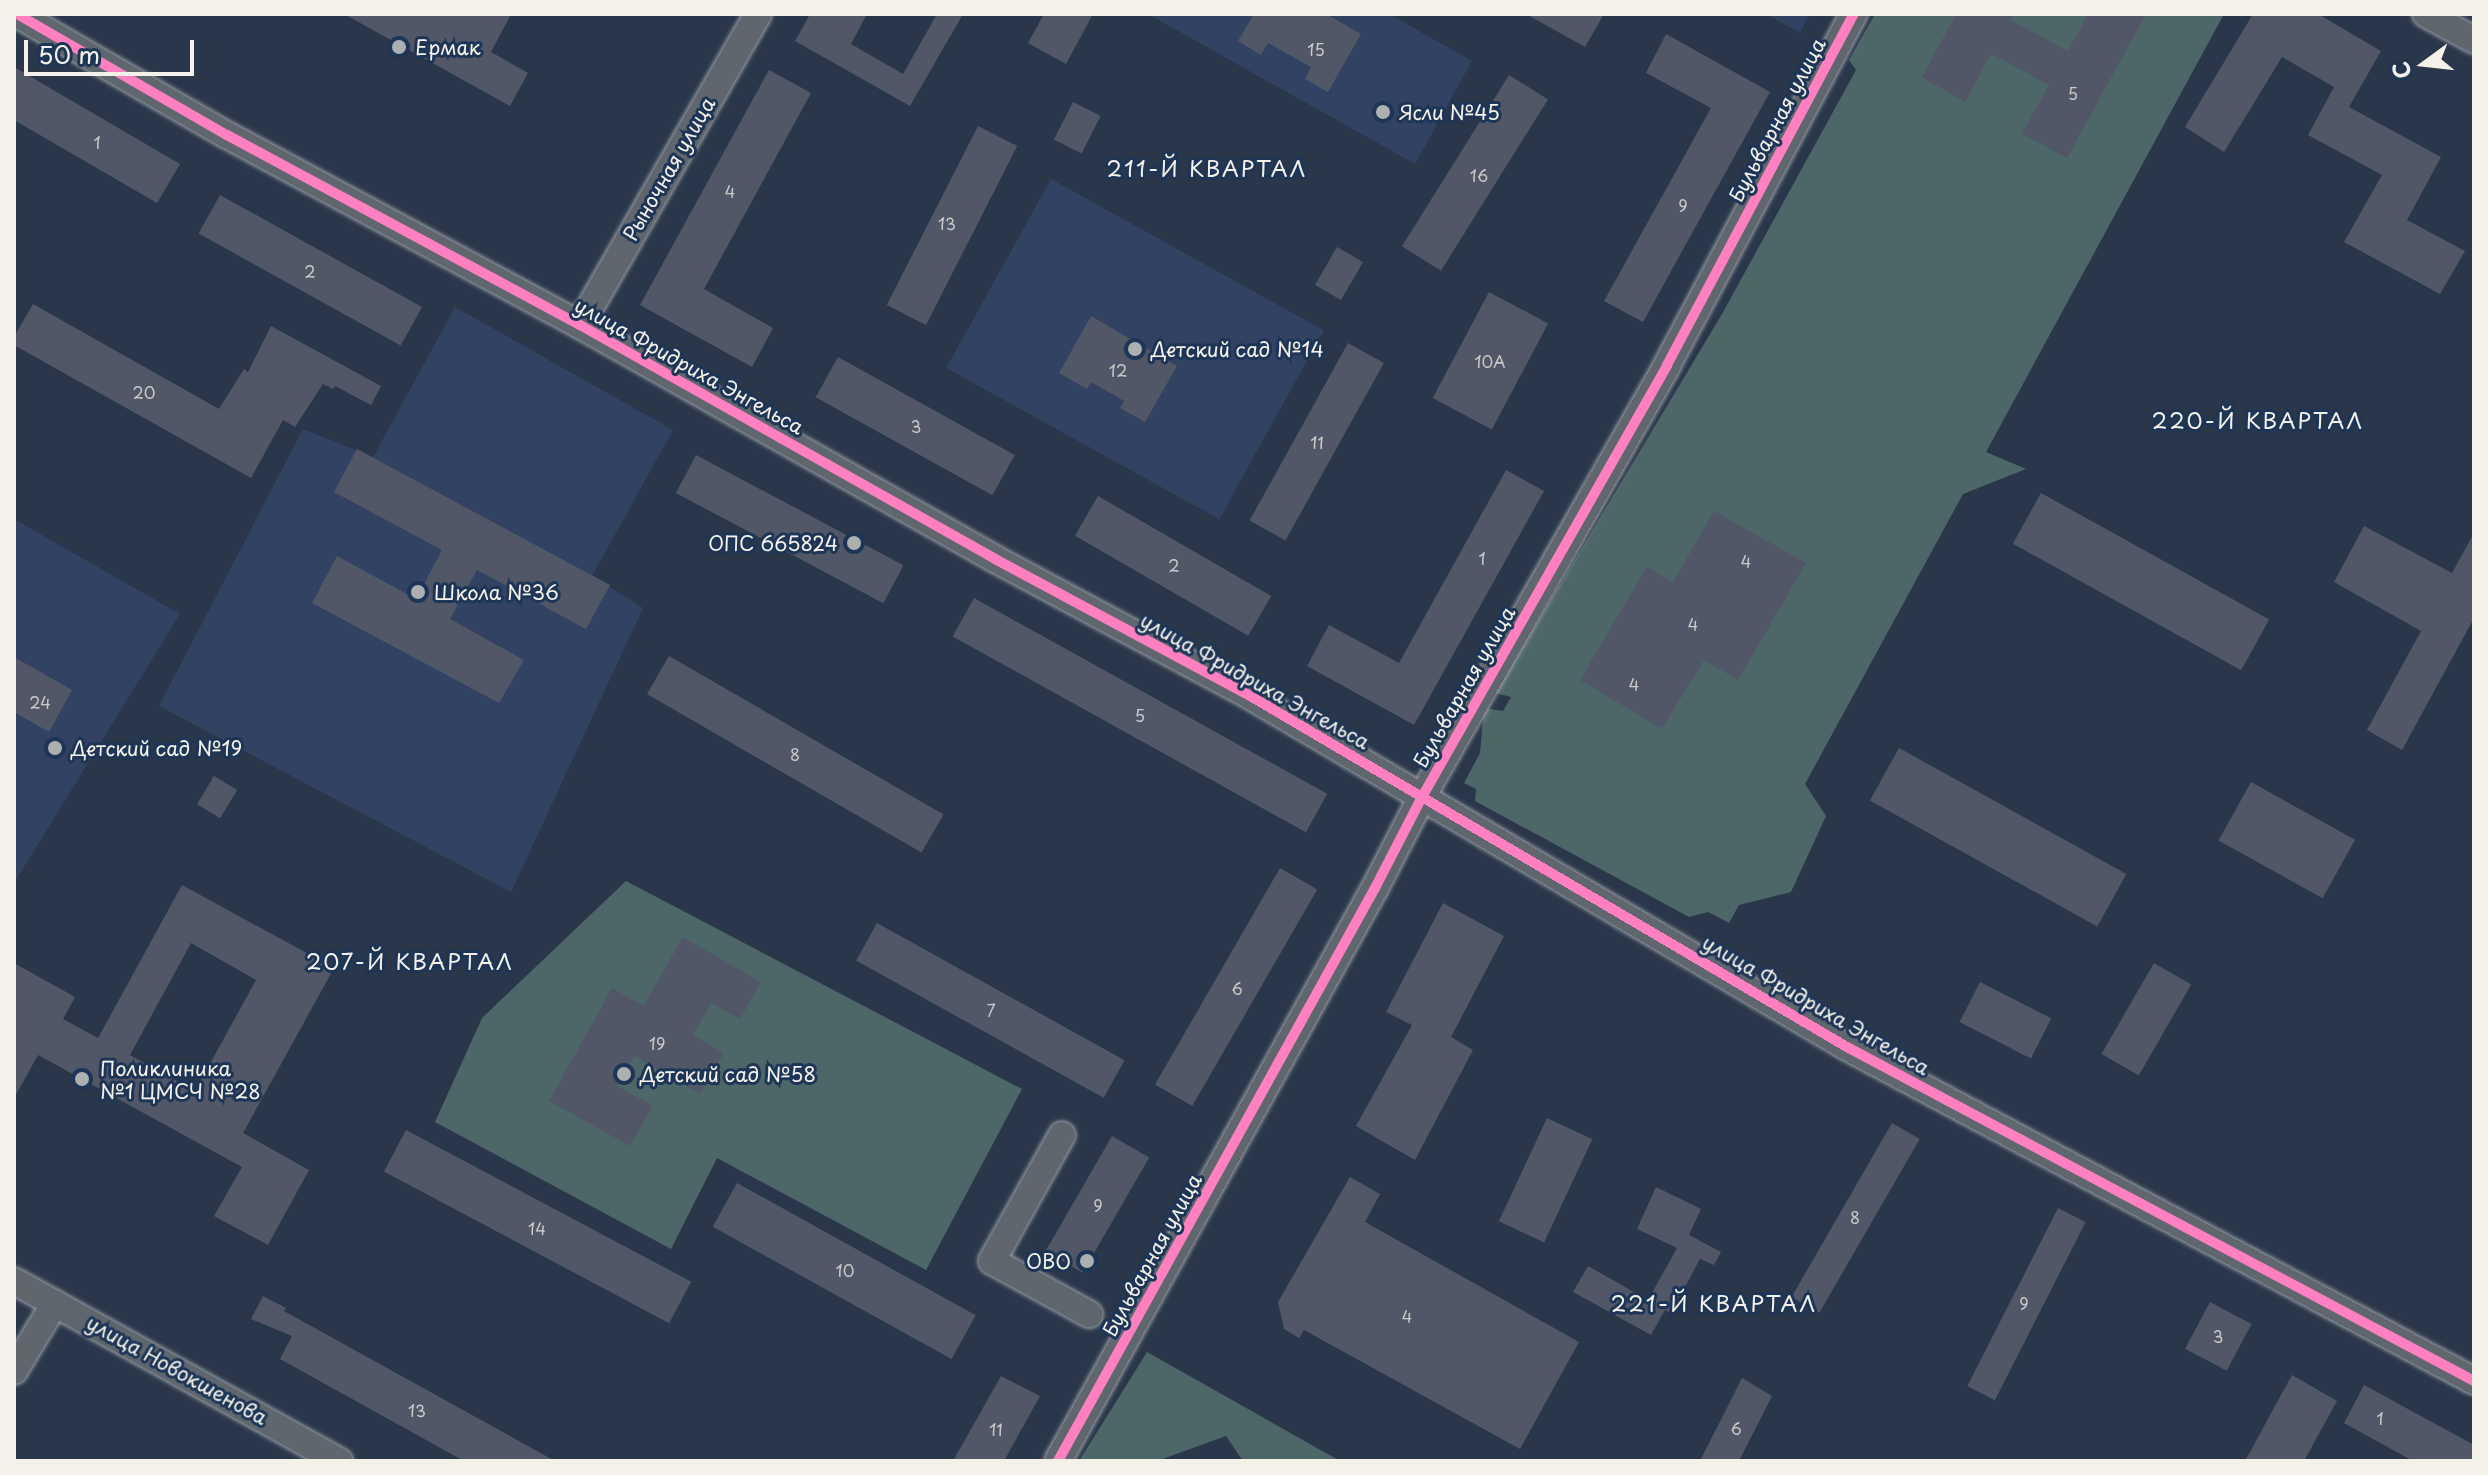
<!DOCTYPE html>
<meta charset="utf-8">
<style>
body{margin:0}
#map{position:relative;width:2488px;height:1475px;overflow:hidden;background:#2a374a;font-family:"Playpen Sans",sans-serif}
div>[style]{position:absolute}
[style*='--x']{left:calc(var(--x)*1px);top:calc(var(--y)*1px);width:calc(var(--w)*1px);rotate:calc(var(--a)*1deg)}
.built>*{inset:0;background:#324263;transform-origin:0 0}
.green>*{inset:0;background:#4d6769}
.building>*{inset:0;background:#515767;transform-origin:0 0}
.roads{filter:drop-shadow(0 0 2px #979ca3) drop-shadow(0 0 2px #979ca3)}
.minor>*{height:26px;margin:-13px;padding:0 13px;transform-origin:13px;border-radius:13px;background:#60666e}
.cycleway>*{height:10px;margin:-5px;padding:0 5px;transform-origin:5px;border-radius:5px;background:#ff80c0}
.dots>*{width:22px;height:22px;translate:-50% -50%;box-sizing:border-box;border:4px solid #1d3557;border-radius:50%}
span{translate:-50% -50%;white-space:nowrap;text-align:center;line-height:1.15;-webkit-text-stroke:6px #1d3557;paint-order:stroke}
.number-label{font-size:16px;color:#cbcac8}
.number-label span{-webkit-text-stroke-width:0}
.poi-label{font-size:20px;color:#f4f1e8}
.left{translate:0 -50%;text-align:left}
.right{translate:-100% -50%;text-align:right}
.street-label{font-size:20px;color:#f4f1e8}
.neighbourhood-label{font-size:22px;color:#f4f1e8;letter-spacing:2px}
.frame{position:absolute;inset:0;border:16px solid #f4f1e8;pointer-events:none}
.north{position:absolute;left:2384px;top:24px;width:80px;height:80px;-webkit-text-stroke:6px #1d3557;paint-order:stroke;rotate:255deg;font-size:22px;font-weight:700;line-height:32px;text-align:center;color:#f4f1e8}
.north::after{content:'';display:block;margin:auto;width:28px;height:36px;background:#f4f1e8;clip-path:polygon(50% 0,100% 100%,50% 72%,0 100%)}
.scale{position:absolute;left:24px;top:40px;width:170px;height:36px;box-sizing:border-box;border:4px solid #f4f1e8;border-top:0;padding-left:10px;font-size:24px;line-height:28px;white-space:nowrap;color:#f4f1e8;-webkit-text-stroke:6px #1d3557;paint-order:stroke}
</style>
<div id="map">
<div class="built">
<div style="clip-path:polygon(1148px 14px,1389px 14px,1472px 61px,1415px 164px)"></div>
<div style="clip-path:polygon(1766px 14px,1810px 14px,1800px 33px)"></div>
<div style="left:1051px;top:179px;width:312px;height:216px;rotate:29deg"></div>
<div style="clip-path:polygon(455px 307px,673px 430px,592px 576px,643px 608px,511px 892px,159px 706px,303px 429px,373px 457px)"></div>
<div style="clip-path:polygon(14px 519px,180px 614px,14px 883px)"></div>
</div>
<div class="green">
<div style="clip-path:polygon(1875px 14px,2224px 14px,1986px 452px,2026px 469px,1963px 494px,1805px 784px,1826px 816px,1791px 892px,1739px 905px,1729px 923px,1708px 912px,1689px 917px,1475px 801px,1476px 789px,1464px 783px,1480px 753px,1484px 708px,1503px 711px,1511px 697px,1495px 693px,1722px 314px,1856px 70px,1849px 60px)"></div>
<div style="clip-path:polygon(626px 881px,1022px 1089px,926px 1270px,717px 1158px,671px 1249px,435px 1122px,482px 1018px)"></div>
<div style="clip-path:polygon(1147px 1352px,1340px 1461px,1243px 1461px,1226px 1436px,1157px 1461px,1079px 1461px)"></div>
</div>
<div class="building">
<div style="clip-path:polygon(344px 14px,511px 14px,491px 52px,528px 73px,510px 106px)"></div>
<div style="clip-path:polygon(810px 14px,867px 14px,851px 44px,903px 74px,937px 14px,963px 14px,910px 106px,795px 41px)"></div>
<div style="clip-path:polygon(1044px 14px,1093px 14px,1066px 64px,1028px 43px)"></div>
<div style="clip-path:polygon(1254px 14px,1326px 14px,1361px 34px,1328px 92px,1305px 79px,1311px 67px,1268px 43px,1261px 55px,1238px 41px)"></div>
<div style="clip-path:polygon(1526px 14px,1604px 14px,1585px 47px)"></div>
<div style="clip-path:polygon(1956px 14px,2014px 14px,2011px 20px,2068px 51px,2088px 14px,2146px 14px,2067px 158px,2022px 134px,2049px 85px,1991px 54px,1965px 102px,1922px 77px)"></div>
<div style="clip-path:polygon(2253px 14px,2318px 14px,2381px 51px,2349px 107px,2441px 157px,2407px 220px,2465px 251px,2440px 294px,2344px 242px,2382px 175px,2308px 135px,2334px 87px,2282px 57px,2224px 152px,2185px 127px)"></div>
<div style="clip-path:polygon(1666px 34px,1770px 92px,1643px 322px,1604px 301px,1711px 108px,1646px 73px)"></div>
<div style="clip-path:polygon(14px 67px,180px 164px,157px 203px,14px 120px)"></div>
<div style="clip-path:polygon(769px 70px,811px 93px,704px 289px,773px 328px,752px 367px,640px 305px)"></div>
<div style="left:1509px;top:75px;width:46px;height:202px;rotate:32deg"></div>
<div style="left:1073px;top:102px;width:31px;height:42px;rotate:27deg"></div>
<div style="left:978px;top:126px;width:44px;height:201px;rotate:27deg"></div>
<div style="left:220px;top:195px;width:231px;height:44px;rotate:29deg"></div>
<div style="left:1337px;top:247px;width:30px;height:44px;rotate:30deg"></div>
<div style="left:1489px;top:292px;width:67px;height:120px;rotate:28deg"></div>
<div style="clip-path:polygon(33px 304px,219px 409px,244px 369px,248px 372px,271px 326px,381px 386px,371px 405px,335px 386px,333px 389px,323px 384px,295px 427px,283px 420px,251px 478px,14px 345px,14px 337px)"></div>
<div style="clip-path:polygon(1091px 316px,1177px 366px,1145px 422px,1120px 408px,1124px 401px,1091px 382px,1087px 389px,1059px 373px)"></div>
<div style="left:1348px;top:343px;width:41px;height:203px;rotate:29deg"></div>
<div style="left:838px;top:357px;width:202px;height:46px;rotate:29deg"></div>
<div style="clip-path:polygon(357px 449px,610px 585px,586px 629px,477px 570px,450px 619px,524px 660px,499px 703px,312px 603px,337px 556px,416px 599px,442px 550px,334px 492px)"></div>
<div style="left:696px;top:455px;width:235px;height:43px;rotate:28deg"></div>
<div style="clip-path:polygon(1506px 470px,1544px 491px,1414px 725px,1307px 666px,1329px 625px,1399px 663px)"></div>
<div style="left:2041px;top:493px;width:261px;height:58px;rotate:29deg"></div>
<div style="left:1098px;top:496px;width:200px;height:46px;rotate:30deg"></div>
<div style="clip-path:polygon(1714px 511px,1806px 563px,1738px 680px,1704px 660px,1662px 729px,1580px 680px,1647px 567px,1673px 582px)"></div>
<div style="clip-path:polygon(2364px 526px,2452px 573px,2474px 533px,2474px 618px,2402px 750px,2367px 730px,2421px 631px,2334px 582px)"></div>
<div style="left:974px;top:598px;width:404px;height:44px;rotate:29deg"></div>
<div style="left:669px;top:656px;width:317px;height:44px;rotate:30deg"></div>
<div style="clip-path:polygon(14px 657px,72px 690px,49px 732px,14px 712px)"></div>
<div style="left:1899px;top:748px;width:260px;height:60px;rotate:29deg"></div>
<div style="left:214px;top:776px;width:27px;height:33px;rotate:31deg"></div>
<div style="left:2251px;top:782px;width:119px;height:67px;rotate:29deg"></div>
<div style="left:1280px;top:868px;width:43px;height:250px;rotate:30deg"></div>
<div style="clip-path:polygon(evenodd,182px 885px,334px 968px,243px 1133px,309px 1170px,268px 1245px,214px 1216px,242px 1167px,38px 1055px,14px 1098px,14px 963px,75px 997px,63px 1019px,98px 1038px,182px 885px,191px 943px,256px 980px,195px 1091px,130px 1055px,191px 943px)"></div>
<div style="clip-path:polygon(1443px 903px,1504px 936px,1451px 1037px,1473px 1050px,1415px 1160px,1356px 1126px,1412px 1025px,1386px 1012px)"></div>
<div style="left:877px;top:923px;width:283px;height:43px;rotate:29deg"></div>
<div style="clip-path:polygon(683px 937px,761px 982px,740px 1019px,711px 1003px,693px 1035px,724px 1053px,700px 1094px,634px 1056px,617px 1086px,653px 1106px,630px 1146px,549px 1101px,612px 988px,643px 1006px)"></div>
<div style="left:2154px;top:963px;width:43px;height:105px;rotate:30deg"></div>
<div style="left:1980px;top:982px;width:80px;height:45px;rotate:27deg"></div>
<div style="left:1547px;top:1118px;width:50px;height:114px;rotate:25deg"></div>
<div style="left:1892px;top:1123px;width:32px;height:201px;rotate:30deg"></div>
<div style="left:406px;top:1130px;width:323px;height:47px;rotate:28deg"></div>
<div style="left:1112px;top:1136px;width:43px;height:133px;rotate:30deg"></div>
<div style="clip-path:polygon(1350px 1177px,1380px 1194px,1365px 1222px,1579px 1342px,1520px 1449px,1304px 1330px,1299px 1338px,1284px 1329px,1278px 1302px)"></div>
<div style="left:737px;top:1183px;width:273px;height:50px;rotate:29deg"></div>
<div style="clip-path:polygon(1656px 1187px,1701px 1209px,1689px 1235px,1721px 1252px,1714px 1265px,1700px 1259px,1671px 1313px,1665px 1310px,1651px 1335px,1573px 1292px,1588px 1266px,1648px 1300px,1677px 1248px,1637px 1229px)"></div>
<div style="left:2058px;top:1208px;width:31px;height:200px;rotate:27deg"></div>
<div style="clip-path:polygon(263px 1296px,286px 1308px,284px 1311px,555px 1461px,464px 1461px,280px 1359px,292px 1336px,251px 1319px)"></div>
<div style="left:2210px;top:1302px;width:47px;height:53px;rotate:28deg"></div>
<div style="clip-path:polygon(2292px 1375px,2337px 1401px,2304px 1461px,2245px 1461px)"></div>
<div style="clip-path:polygon(1001px 1376px,1040px 1396px,1004px 1461px,953px 1461px)"></div>
<div style="clip-path:polygon(1742px 1378px,1772px 1396px,1739px 1461px,1700px 1461px)"></div>
<div style="clip-path:polygon(2364px 1385px,2474px 1445px,2474px 1461px,2413px 1461px,2344px 1423px)"></div>
</div>
<div class="roads">
<div class="minor">
<div style="--x:17;--y:14;--w:242;--a:30"></div>
<div style="--x:227;--y:135;--w:401;--a:28.3"></div>
<div style="--x:580;--y:325;--w:476;--a:29.4"></div>
<div style="--x:995;--y:559;--w:292;--a:28.2"></div>
<div style="--x:1252;--y:697;--w:690;--a:30.47"></div>
<div style="--x:1847;--y:1047;--w:710;--a:28.04"></div>
<div style="--x:2426;--y:14;--w:55;--a:28.4"></div>
<div style="--x:580;--y:325;--w:358;--a:-60.2"></div>
<div style="--x:1062;--y:1135;--w:144;--a:119.1"></div>
<div style="--x:992;--y:1261;--w:111;--a:28.7"></div>
<div style="--x:14;--y:1281;--w:372;--a:29"></div>
<div style="--x:14;--y:1371;--w:79;--a:-58.9"></div>
<div style="--x:1058;--y:1461;--w:655;--a:-61.05"></div>
<div style="--x:1375;--y:888;--w:102;--a:-62.7"></div>
<div style="--x:1422;--y:797;--w:497;--a:-60.4"></div>
<div style="--x:1667;--y:365;--w:398;--a:-62"></div>
</div>
</div>
<div class="cycleway">
<div style="--x:17;--y:14;--w:242;--a:30"></div>
<div style="--x:227;--y:135;--w:401;--a:28.3"></div>
<div style="--x:580;--y:325;--w:476;--a:29.4"></div>
<div style="--x:995;--y:559;--w:292;--a:28.2"></div>
<div style="--x:1252;--y:697;--w:690;--a:30.47"></div>
<div style="--x:1847;--y:1047;--w:710;--a:28.04"></div>
<div style="--x:1058;--y:1461;--w:655;--a:-61.05"></div>
<div style="--x:1375;--y:888;--w:102;--a:-62.7"></div>
<div style="--x:1422;--y:797;--w:497;--a:-60.4"></div>
<div style="--x:1667;--y:365;--w:398;--a:-62"></div>
</div>
<div class="dots">
<div style="left:399px;top:47px;background:#adb0b1"></div>
<div style="left:1383px;top:112px;background:#adb0b1"></div>
<div style="left:1135px;top:349px;background:#adb0b1"></div>
<div style="left:854px;top:543px;background:#adb0b1"></div>
<div style="left:418px;top:592px;background:#adb0b1"></div>
<div style="left:55px;top:748px;background:#adb0b1"></div>
<div style="left:624px;top:1074px;background:#adb0b1"></div>
<div style="left:82px;top:1079px;background:#adb0b1"></div>
<div style="left:1087px;top:1261px;background:#adb0b1"></div>
</div>
<div class="number-label">
<span style="left:1316px;top:49px">15</span>
<span style="left:2073px;top:93px">5</span>
<span style="left:97px;top:142px">1</span>
<span style="left:1479px;top:175px">16</span>
<span style="left:730px;top:191px">4</span>
<span style="left:1683px;top:205px">9</span>
<span style="left:947px;top:223px">13</span>
<span style="left:310px;top:271px">2</span>
<span style="left:1490px;top:361px">10А</span>
<span style="left:1118px;top:370px">12</span>
<span style="left:144px;top:392px">20</span>
<span style="left:916px;top:426px">3</span>
<span style="left:1317px;top:442px">11</span>
<span style="left:1482px;top:558px">1</span>
<span style="left:1746px;top:561px">4</span>
<span style="left:1174px;top:565px">2</span>
<span style="left:1693px;top:624px">4</span>
<span style="left:1634px;top:684px">4</span>
<span style="left:40px;top:702px">24</span>
<span style="left:1140px;top:715px">5</span>
<span style="left:795px;top:754px">8</span>
<span style="left:1237px;top:988px">6</span>
<span style="left:991px;top:1010px">7</span>
<span style="left:657px;top:1043px">19</span>
<span style="left:1098px;top:1205px">9</span>
<span style="left:1855px;top:1217px">8</span>
<span style="left:537px;top:1228px">14</span>
<span style="left:845px;top:1270px">10</span>
<span style="left:2024px;top:1303px">9</span>
<span style="left:1407px;top:1316px">4</span>
<span style="left:2218px;top:1336px">3</span>
<span style="left:417px;top:1410px">13</span>
<span style="left:2380px;top:1418px">1</span>
<span style="left:1736px;top:1428px">6</span>
<span style="left:996px;top:1429px">11</span>
</div>
<div class="poi-label">
<span class="left" style="left:415px;top:47px">Ермак</span>
<span class="left" style="left:1399px;top:112px">Ясли №45</span>
<span class="left" style="left:1151px;top:349px">Детский сад №14</span>
<span class="right" style="left:838px;top:543px">ОПС 665824</span>
<span class="left" style="left:434px;top:592px">Школа №36</span>
<span class="left" style="left:71px;top:748px">Детский сад №19</span>
<span class="left" style="left:100px;top:1080px">Поликлиника<br>№1 ЦМСЧ №28</span>
<span class="left" style="left:640px;top:1074px">Детский сад №58</span>
<span class="right" style="left:1071px;top:1261px">ОВО</span>
</div>
<div class="street-label">
<span style="left:1777px;top:120px;rotate:-62deg">Бульварная улица</span>
<span style="left:669px;top:169px;rotate:-60deg">Рыночная улица</span>
<span style="left:689px;top:366px;rotate:29deg">улица Фридриха Энгельса</span>
<span style="left:1255px;top:681px;rotate:29deg">улица Фридриха Энгельса</span>
<span style="left:1464px;top:687px;rotate:-60deg">Бульварная улица</span>
<span style="left:1816px;top:1005px;rotate:30deg">улица Фридриха Энгельса</span>
<span style="left:1152px;top:1255px;rotate:-61deg">Бульварная улица</span>
<span style="left:177px;top:1370px;rotate:29deg">улица Новокшенова</span>
</div>
<div class="neighbourhood-label">
<span style="left:1207px;top:168px">211-Й КВАРТАЛ</span>
<span style="left:2258px;top:420px">220-Й КВАРТАЛ</span>
<span style="left:410px;top:961px">207-Й КВАРТАЛ</span>
<span style="left:1714px;top:1303px">221-Й КВАРТАЛ</span>
</div>
<div class="frame"></div>
<div class="north">С</div>
<div class="scale">50 m</div>
</div>
